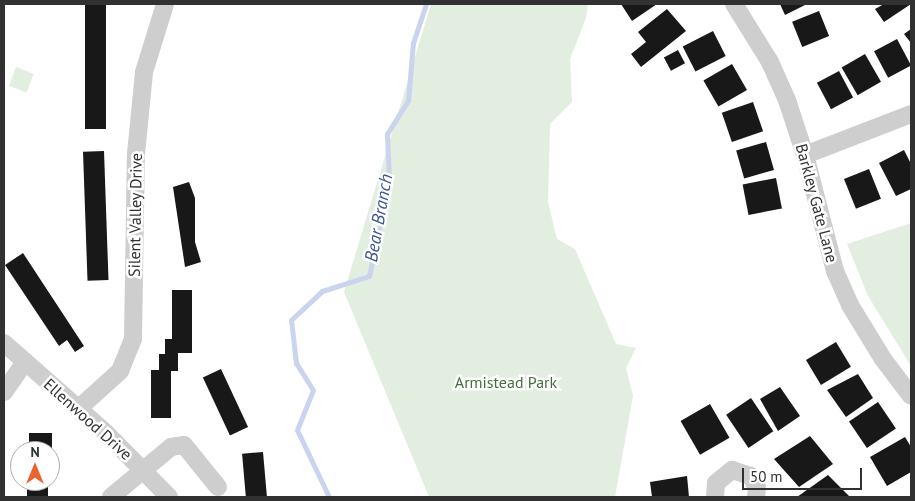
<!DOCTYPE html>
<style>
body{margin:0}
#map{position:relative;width:915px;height:501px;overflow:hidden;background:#fff;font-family:"PT Sans",sans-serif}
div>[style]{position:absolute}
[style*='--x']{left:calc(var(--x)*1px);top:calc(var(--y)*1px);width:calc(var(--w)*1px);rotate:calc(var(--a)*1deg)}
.green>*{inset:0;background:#e2eedf;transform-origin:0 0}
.stream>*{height:5px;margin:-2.5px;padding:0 2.5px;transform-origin:2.5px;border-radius:2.5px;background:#cbd4ee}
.building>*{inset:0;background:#181818;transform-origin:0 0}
.minor>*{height:18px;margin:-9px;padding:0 9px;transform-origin:9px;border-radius:9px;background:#cecece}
span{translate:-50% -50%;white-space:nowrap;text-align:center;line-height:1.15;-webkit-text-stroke:5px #fff;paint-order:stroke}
.street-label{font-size:16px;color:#313131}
.park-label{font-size:16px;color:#426f3c}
.water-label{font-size:18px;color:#3c5496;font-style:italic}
.frame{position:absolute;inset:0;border:5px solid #313131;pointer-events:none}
.north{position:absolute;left:10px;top:441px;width:50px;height:50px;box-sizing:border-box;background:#fff;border:1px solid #adadad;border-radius:50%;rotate:0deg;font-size:14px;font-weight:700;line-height:20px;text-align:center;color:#313131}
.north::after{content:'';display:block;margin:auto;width:18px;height:22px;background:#ea6431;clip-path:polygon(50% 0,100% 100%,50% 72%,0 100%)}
.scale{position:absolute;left:742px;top:468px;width:120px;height:22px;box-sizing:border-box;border:2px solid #313131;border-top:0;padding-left:6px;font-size:15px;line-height:18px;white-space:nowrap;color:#313131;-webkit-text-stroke:4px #fff;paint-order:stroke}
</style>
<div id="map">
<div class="green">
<div style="clip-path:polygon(431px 4px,588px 4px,586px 18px,570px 59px,572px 102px,550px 124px,548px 202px,557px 239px,575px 249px,616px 344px,636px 348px,626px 368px,633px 396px,615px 497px,429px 497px,344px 292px)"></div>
<div style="left:16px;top:67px;width:19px;height:20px;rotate:21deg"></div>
<div style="clip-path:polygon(911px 223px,911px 366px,868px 296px,847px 244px)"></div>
</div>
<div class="stream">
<div style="--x:329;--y:497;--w:74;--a:-115.5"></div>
<div style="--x:297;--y:430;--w:43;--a:-68.2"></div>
<div style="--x:313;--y:390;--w:32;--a:-122"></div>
<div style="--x:296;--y:363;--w:43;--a:-96.6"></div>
<div style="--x:291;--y:320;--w:42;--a:-43.1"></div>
<div style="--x:322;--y:291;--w:49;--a:-17.7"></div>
<div style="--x:369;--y:276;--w:98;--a:-78.2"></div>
<div style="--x:389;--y:180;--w:46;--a:-92.5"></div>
<div style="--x:387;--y:134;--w:40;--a:-58"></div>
<div style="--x:408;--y:100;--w:57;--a:-85"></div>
<div style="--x:413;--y:43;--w:41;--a:-71.6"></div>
</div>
<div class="building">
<div style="left:85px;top:4px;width:21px;height:125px"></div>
<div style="clip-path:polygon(621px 4px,657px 4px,632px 21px)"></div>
<div style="clip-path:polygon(780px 4px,807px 4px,785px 15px)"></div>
<div style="clip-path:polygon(884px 4px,911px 4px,884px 22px,875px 9px)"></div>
<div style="clip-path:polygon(667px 9px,686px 31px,641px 67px,631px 54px,646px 42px,638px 32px)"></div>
<div style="left:819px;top:11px;width:27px;height:29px;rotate:68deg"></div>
<div style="clip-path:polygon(911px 29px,911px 43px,904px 34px)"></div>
<div style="left:713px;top:31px;width:28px;height:34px;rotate:63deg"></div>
<div style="left:897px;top:39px;width:30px;height:26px;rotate:62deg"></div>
<div style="left:678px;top:50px;width:15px;height:16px;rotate:62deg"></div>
<div style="left:865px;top:54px;width:32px;height:27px;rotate:60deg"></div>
<div style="left:732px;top:64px;width:30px;height:33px;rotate:60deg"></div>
<div style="left:839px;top:71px;width:30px;height:25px;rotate:62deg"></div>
<div style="left:753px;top:102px;width:31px;height:33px;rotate:71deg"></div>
<div style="left:766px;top:142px;width:29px;height:31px;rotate:74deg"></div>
<div style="clip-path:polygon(904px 150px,911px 164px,911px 189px,896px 196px,879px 163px)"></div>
<div style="left:104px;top:151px;width:129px;height:21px;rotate:88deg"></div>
<div style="left:869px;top:169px;width:32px;height:27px;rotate:68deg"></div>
<div style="left:776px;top:178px;width:31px;height:34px;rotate:79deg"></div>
<div style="clip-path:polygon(189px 182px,195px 198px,195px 242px,201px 262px,185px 267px,173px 187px)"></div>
<div style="clip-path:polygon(23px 253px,84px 346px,75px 352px,67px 340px,59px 346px,5px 265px)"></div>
<div style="clip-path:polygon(172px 290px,192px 290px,192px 353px,178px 353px,178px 371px,171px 371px,171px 418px,151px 418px,151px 370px,159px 370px,159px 354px,165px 354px,165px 339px,172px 339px)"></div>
<div style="left:836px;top:342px;width:29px;height:35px;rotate:59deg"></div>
<div style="left:221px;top:369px;width:64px;height:20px;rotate:65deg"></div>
<div style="clip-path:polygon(858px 374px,873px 398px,846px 417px,827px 390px)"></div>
<div style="clip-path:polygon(780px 387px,800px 416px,778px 431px,760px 399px)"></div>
<div style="left:751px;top:398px;width:40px;height:30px;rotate:56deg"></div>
<div style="left:878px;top:402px;width:32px;height:35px;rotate:56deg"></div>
<div style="left:710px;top:404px;width:39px;height:34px;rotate:60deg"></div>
<div style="left:29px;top:433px;width:23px;height:18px"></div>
<div style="clip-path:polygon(810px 436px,833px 464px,799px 487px,774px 459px)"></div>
<div style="clip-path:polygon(905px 437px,911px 447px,911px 472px,887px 486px,870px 457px)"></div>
<div style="left:263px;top:452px;width:45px;height:21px;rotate:85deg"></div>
<div style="clip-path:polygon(828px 475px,849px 496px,797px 497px)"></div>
<div style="clip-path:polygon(687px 476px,689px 497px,652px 497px,650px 482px)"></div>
<div style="left:27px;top:481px;width:21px;height:16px"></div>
</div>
<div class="minor">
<div style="--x:734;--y:4;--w:68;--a:58.2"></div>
<div style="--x:770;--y:62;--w:42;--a:65.9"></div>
<div style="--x:787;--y:100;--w:58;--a:71.9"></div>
<div style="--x:805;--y:155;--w:120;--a:75.5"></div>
<div style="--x:835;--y:271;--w:37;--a:66"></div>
<div style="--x:850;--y:305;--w:63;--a:58.6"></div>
<div style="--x:883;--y:359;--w:46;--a:52.9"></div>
<div style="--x:805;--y:155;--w:114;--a:-21.1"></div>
<div style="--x:4;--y:343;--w:135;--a:41.4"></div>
<div style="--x:105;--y:432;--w:91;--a:45.4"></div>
<div style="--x:4;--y:392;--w:37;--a:-55"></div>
<div style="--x:78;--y:409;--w:57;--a:-42.1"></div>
<div style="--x:120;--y:371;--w:35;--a:-68"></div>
<div style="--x:133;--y:339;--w:185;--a:-89.1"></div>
<div style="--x:136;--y:154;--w:82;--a:-84.4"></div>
<div style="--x:144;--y:72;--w:71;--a:-72.8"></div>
<div style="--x:111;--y:497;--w:78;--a:-39.8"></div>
<div style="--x:171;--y:447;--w:13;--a:-9"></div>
<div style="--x:184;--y:445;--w:54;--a:51"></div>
<div style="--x:715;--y:497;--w:14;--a:-86"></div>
<div style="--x:716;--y:483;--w:21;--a:-39"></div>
<div style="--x:732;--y:470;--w:20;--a:18"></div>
<div style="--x:751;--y:476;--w:13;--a:63"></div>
<div style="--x:757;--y:488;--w:9;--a:96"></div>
</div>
<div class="street-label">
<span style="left:817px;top:203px;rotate:75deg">Barkley Gate Lane</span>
<span style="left:135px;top:215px;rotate:-89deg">Silent Valley Drive</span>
<span style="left:88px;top:419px;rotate:42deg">Ellenwood Drive</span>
</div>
<div class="park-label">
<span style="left:506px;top:382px">Armistead Park</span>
</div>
<div class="water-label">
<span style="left:379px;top:218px;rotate:-80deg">Bear Branch</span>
</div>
<div class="frame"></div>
<div class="north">N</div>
<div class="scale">50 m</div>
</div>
